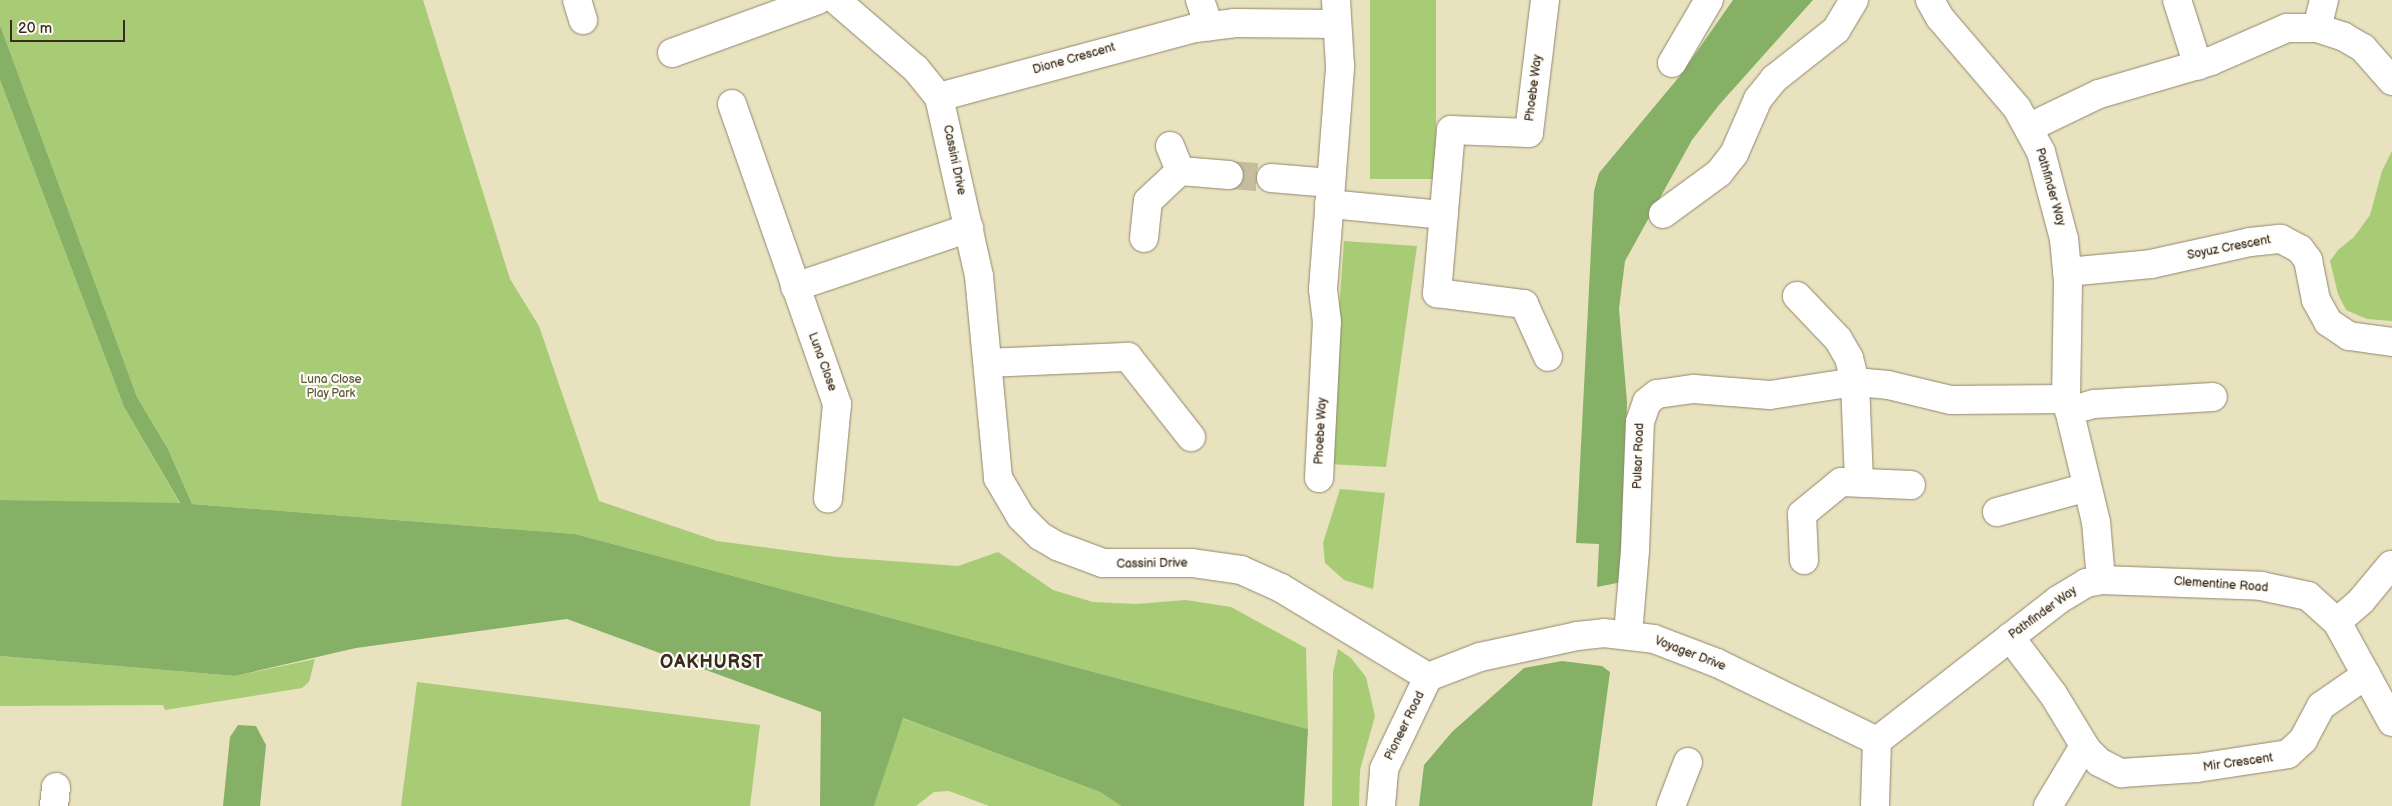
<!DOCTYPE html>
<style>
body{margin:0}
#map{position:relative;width:2392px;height:806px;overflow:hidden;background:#e9e2bf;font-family:"Balsamiq Sans",sans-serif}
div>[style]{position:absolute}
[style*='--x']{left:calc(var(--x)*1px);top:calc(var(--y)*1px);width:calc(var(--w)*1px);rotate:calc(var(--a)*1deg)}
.green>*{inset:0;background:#a8cc75;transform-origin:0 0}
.forest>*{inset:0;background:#86b066}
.minor-tunnel>*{height:28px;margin-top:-14px;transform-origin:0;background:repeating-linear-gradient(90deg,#c6bd9f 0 28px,transparent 0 42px)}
.roads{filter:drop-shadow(0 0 1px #92866e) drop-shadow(0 0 1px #92866e)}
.minor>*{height:28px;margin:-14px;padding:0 14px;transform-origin:14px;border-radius:14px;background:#fff}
span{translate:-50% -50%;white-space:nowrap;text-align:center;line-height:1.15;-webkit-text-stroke:4.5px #fdfcf7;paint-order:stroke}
.street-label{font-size:12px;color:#3b2a1e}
.park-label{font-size:12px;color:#5c5b38}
.district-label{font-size:18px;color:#3b2a1e;font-weight:700;letter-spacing:1px}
.scale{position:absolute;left:10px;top:20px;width:115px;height:22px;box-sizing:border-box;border:2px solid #3b2a1e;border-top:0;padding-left:6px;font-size:15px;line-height:18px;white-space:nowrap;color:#3b2a1e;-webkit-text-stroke:4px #fdfcf7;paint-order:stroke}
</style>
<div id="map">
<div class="green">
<div style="clip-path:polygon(0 0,423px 0,510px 279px,539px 326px,599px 501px,717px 541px,837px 557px,958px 566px,998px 552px,1053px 590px,1093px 602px,1136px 604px,1186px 600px,1231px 607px,1306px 648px,1308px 729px,575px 534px,192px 504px,168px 449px,137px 397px,0 25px)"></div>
<div style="left:1370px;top:0;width:66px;height:179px"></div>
<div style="clip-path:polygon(0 80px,124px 407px,180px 504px,0 500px)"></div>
<div style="clip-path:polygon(2392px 151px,2392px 321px,2367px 319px,2346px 310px,2338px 294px,2330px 261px,2338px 250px,2354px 237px,2370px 215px,2382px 171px)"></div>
<div style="clip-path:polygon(1344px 241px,1417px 246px,1386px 467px,1328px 464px)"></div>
<div style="clip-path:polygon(1340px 489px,1385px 493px,1373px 589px,1344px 580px,1325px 563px,1323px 543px)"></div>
<div style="clip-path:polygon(1338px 649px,1351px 658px,1366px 677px,1375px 716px,1360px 770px,1359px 806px,1332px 806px,1333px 672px)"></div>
<div style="clip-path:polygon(0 656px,235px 676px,315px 659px,309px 682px,302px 688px,165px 710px,163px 705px,0 706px)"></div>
<div style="clip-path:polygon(417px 682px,760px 725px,750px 806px,401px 806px)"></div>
<div style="clip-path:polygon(902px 718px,1100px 792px,1121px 806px,989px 806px,949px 791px,934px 792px,916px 806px,874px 806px)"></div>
</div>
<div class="forest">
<div style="clip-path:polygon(1733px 0,1813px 0,1719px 105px,1692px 140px,1625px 261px,1619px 309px,1627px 402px,1622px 582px,1597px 587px,1599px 544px,1576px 543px,1594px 191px,1599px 173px,1679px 77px)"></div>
<div style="clip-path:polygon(0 25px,137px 397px,168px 449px,192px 504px,575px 534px,1308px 729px,1304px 806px,1121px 806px,1100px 792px,903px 718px,874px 806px,820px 806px,821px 712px,567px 619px,356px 648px,235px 676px,0 656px,0 500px,180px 503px,124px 407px,0 80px)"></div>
<div style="clip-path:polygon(1562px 661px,1602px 666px,1610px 672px,1592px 806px,1419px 806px,1424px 765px,1452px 732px,1524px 668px)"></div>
<div style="clip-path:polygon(238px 725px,256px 726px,266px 745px,260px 806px,223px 806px,230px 737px)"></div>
</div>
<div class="minor-tunnel">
<div style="--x:1229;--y:175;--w:42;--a:4.1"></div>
</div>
<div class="roads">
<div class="minor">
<div style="--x:577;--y:0;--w:21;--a:73"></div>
<div style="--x:836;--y:0;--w:106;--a:40.8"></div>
<div style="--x:916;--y:69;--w:36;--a:51"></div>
<div style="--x:939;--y:97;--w:183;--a:77.4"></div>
<div style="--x:979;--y:276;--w:203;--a:84.6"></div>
<div style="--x:998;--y:478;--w:45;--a:59.5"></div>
<div style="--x:1021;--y:517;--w:27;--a:45"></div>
<div style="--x:1040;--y:536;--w:20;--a:30"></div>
<div style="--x:1057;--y:546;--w:49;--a:20.3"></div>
<div style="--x:1103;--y:563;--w:89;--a:0"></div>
<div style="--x:1192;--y:563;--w:49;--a:8.1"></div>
<div style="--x:1241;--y:570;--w:44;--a:24.2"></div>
<div style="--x:1281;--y:588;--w:172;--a:31.2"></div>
<div style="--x:1200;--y:0;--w:28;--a:71"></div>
<div style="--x:1545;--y:0;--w:134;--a:96.9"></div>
<div style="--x:1529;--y:133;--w:78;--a:-177.8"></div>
<div style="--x:1451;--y:130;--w:164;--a:94.9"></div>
<div style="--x:1437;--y:293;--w:88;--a:7.2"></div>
<div style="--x:1524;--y:304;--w:58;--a:65.6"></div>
<div style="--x:2177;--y:0;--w:69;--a:72.3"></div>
<div style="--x:2317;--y:28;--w:29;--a:-76"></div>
<div style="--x:672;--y:53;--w:155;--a:-20"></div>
<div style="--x:1672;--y:63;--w:73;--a:-59.6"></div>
<div style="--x:939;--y:97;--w:265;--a:-15.1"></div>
<div style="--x:1195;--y:28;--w:39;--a:-7"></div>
<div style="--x:1234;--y:23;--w:103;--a:0.6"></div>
<div style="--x:732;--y:104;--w:318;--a:70.7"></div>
<div style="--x:837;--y:404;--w:95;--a:95.4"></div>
<div style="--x:2030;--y:127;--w:76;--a:-25.6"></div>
<div style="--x:2099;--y:94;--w:117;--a:-16.4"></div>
<div style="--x:2211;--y:61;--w:83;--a:-23.5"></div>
<div style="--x:2287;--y:28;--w:30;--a:0"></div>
<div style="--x:2317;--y:28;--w:28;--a:18"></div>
<div style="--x:2344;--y:37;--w:22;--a:30"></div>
<div style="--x:2363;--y:48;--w:44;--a:48.7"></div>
<div style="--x:1170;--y:146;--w:27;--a:68"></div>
<div style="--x:1271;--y:178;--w:60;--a:4.8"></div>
<div style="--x:1329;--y:204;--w:115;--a:5.5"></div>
<div style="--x:1663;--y:214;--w:69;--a:-36.2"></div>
<div style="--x:1719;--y:173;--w:24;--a:-52"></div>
<div style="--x:1734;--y:154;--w:60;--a:-66.4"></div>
<div style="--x:1758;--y:99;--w:26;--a:-51"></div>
<div style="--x:1774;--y:79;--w:79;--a:-38.3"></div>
<div style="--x:1836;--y:30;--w:35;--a:-59"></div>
<div style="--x:1144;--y:238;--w:37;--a:-84"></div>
<div style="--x:1148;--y:201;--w:44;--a:-43.2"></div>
<div style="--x:1180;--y:171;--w:49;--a:4.7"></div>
<div style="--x:2067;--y:272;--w:84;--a:-5.4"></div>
<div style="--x:2151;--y:264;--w:101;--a:-12.5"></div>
<div style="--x:2250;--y:242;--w:31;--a:-6"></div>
<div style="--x:2281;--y:239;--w:21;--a:28"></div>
<div style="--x:2300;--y:249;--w:14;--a:54"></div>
<div style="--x:2308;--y:260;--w:41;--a:78.7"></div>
<div style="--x:2316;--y:300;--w:25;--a:61"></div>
<div style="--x:2328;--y:322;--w:25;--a:34"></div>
<div style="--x:2349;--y:336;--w:43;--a:7.9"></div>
<div style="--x:795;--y:287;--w:184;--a:-18.7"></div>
<div style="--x:1797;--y:296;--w:59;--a:46.4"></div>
<div style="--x:1838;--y:339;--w:22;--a:60"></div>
<div style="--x:1849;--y:358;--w:25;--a:76"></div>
<div style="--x:1855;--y:382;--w:100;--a:87.7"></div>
<div style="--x:989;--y:363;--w:139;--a:-2.5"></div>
<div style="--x:1128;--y:357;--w:102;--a:51.8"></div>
<div style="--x:2069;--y:411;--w:26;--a:-16"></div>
<div style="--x:2094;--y:404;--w:119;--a:-3.4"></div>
<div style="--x:1319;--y:478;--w:156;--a:-87.1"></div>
<div style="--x:1327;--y:322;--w:33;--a:-97"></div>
<div style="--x:1323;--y:289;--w:224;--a:-85.6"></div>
<div style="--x:1340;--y:66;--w:66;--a:-93.5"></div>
<div style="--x:1997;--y:512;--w:93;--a:-15.5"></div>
<div style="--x:1804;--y:560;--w:46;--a:-92.5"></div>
<div style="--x:1802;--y:514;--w:50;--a:-39.4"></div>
<div style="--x:1841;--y:482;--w:70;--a:2.5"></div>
<div style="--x:2101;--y:580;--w:160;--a:2.1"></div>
<div style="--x:2261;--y:586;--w:48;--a:12"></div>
<div style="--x:2308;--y:596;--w:39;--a:42"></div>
<div style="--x:2337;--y:622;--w:114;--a:61.2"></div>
<div style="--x:2337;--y:622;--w:32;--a:-41"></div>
<div style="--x:2361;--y:601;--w:47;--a:-50.2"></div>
<div style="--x:1628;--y:634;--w:84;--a:-85.2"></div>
<div style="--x:1635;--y:550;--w:128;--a:-87.8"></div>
<div style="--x:1640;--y:422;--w:21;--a:-71"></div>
<div style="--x:1647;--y:402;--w:13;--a:-39"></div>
<div style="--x:1657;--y:394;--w:37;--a:-8"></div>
<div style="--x:1694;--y:389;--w:76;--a:4.5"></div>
<div style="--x:1770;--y:395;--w:86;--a:-8.7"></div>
<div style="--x:1855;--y:382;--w:33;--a:5"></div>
<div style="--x:1888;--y:385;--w:65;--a:13.4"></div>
<div style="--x:1951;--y:400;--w:116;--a:-0.5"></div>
<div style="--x:2010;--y:637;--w:71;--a:53"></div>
<div style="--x:2053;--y:694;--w:66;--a:58.7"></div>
<div style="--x:2087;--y:750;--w:17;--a:45"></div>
<div style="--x:2099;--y:762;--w:25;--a:27"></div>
<div style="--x:2121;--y:773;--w:76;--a:-3.8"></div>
<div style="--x:2197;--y:768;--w:92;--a:-8.7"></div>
<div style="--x:2288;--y:754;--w:21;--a:-43"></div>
<div style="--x:2303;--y:740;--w:38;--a:-62"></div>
<div style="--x:2321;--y:706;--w:55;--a:-34.6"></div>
<div style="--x:1428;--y:677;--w:56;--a:-21"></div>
<div style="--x:1480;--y:657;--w:99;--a:-12.2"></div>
<div style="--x:1577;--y:636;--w:27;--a:-6"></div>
<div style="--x:1604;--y:633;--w:50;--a:6.8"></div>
<div style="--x:1654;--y:639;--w:67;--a:20.9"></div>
<div style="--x:1717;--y:663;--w:178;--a:26"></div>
<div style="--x:1877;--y:741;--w:65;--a:91.8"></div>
<div style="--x:1877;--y:741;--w:229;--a:-37.9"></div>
<div style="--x:2058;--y:600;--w:33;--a:-31"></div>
<div style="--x:2086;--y:583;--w:15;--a:-11"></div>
<div style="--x:2101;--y:580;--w:58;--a:-94.9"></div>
<div style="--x:2096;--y:522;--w:129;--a:-103.5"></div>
<div style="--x:2066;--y:397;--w:116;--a:-89"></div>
<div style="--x:2068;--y:281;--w:42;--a:-95.4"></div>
<div style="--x:2064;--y:239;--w:90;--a:-104.8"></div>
<div style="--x:2041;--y:152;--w:50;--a:-118.6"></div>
<div style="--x:2017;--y:108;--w:118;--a:-130.5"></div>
<div style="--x:1940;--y:18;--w:21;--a:-119"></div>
<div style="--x:54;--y:806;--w:19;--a:-84"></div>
<div style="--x:1381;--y:806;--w:37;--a:-85"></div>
<div style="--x:1384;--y:769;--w:102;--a:-64.4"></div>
<div style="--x:1671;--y:806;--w:47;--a:-68.9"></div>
<div style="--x:2048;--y:806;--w:70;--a:-59"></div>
</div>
</div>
<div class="street-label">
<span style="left:1074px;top:59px;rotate:-16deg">Dione Crescent</span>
<span style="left:1534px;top:88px;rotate:-83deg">Phoebe Way</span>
<span style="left:954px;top:160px;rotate:78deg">Cassini Drive</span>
<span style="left:2050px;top:187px;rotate:74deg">Pathfinder Way</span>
<span style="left:2229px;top:248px;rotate:-11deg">Soyuz Crescent</span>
<span style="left:822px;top:362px;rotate:70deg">Luna Close</span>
<span style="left:1321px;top:431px;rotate:-87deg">Phoebe Way</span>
<span style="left:1639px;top:456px;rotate:-88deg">Pulsar Road</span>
<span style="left:1152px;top:564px;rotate:-1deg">Cassini Drive</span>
<span style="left:2221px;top:585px;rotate:4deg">Clementine Road</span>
<span style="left:2043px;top:613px;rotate:-36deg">Pathfinder Way</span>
<span style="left:1690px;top:654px;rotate:21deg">Voyager Drive</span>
<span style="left:1405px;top:726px;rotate:-64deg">Pioneer Road</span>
<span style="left:2238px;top:763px;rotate:-8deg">Mir Crescent</span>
</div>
<div class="park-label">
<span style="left:331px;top:387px">Luna Close<br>Play Park</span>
</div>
<div class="district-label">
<span style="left:712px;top:663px">OAKHURST</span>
</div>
<div class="scale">20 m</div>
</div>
